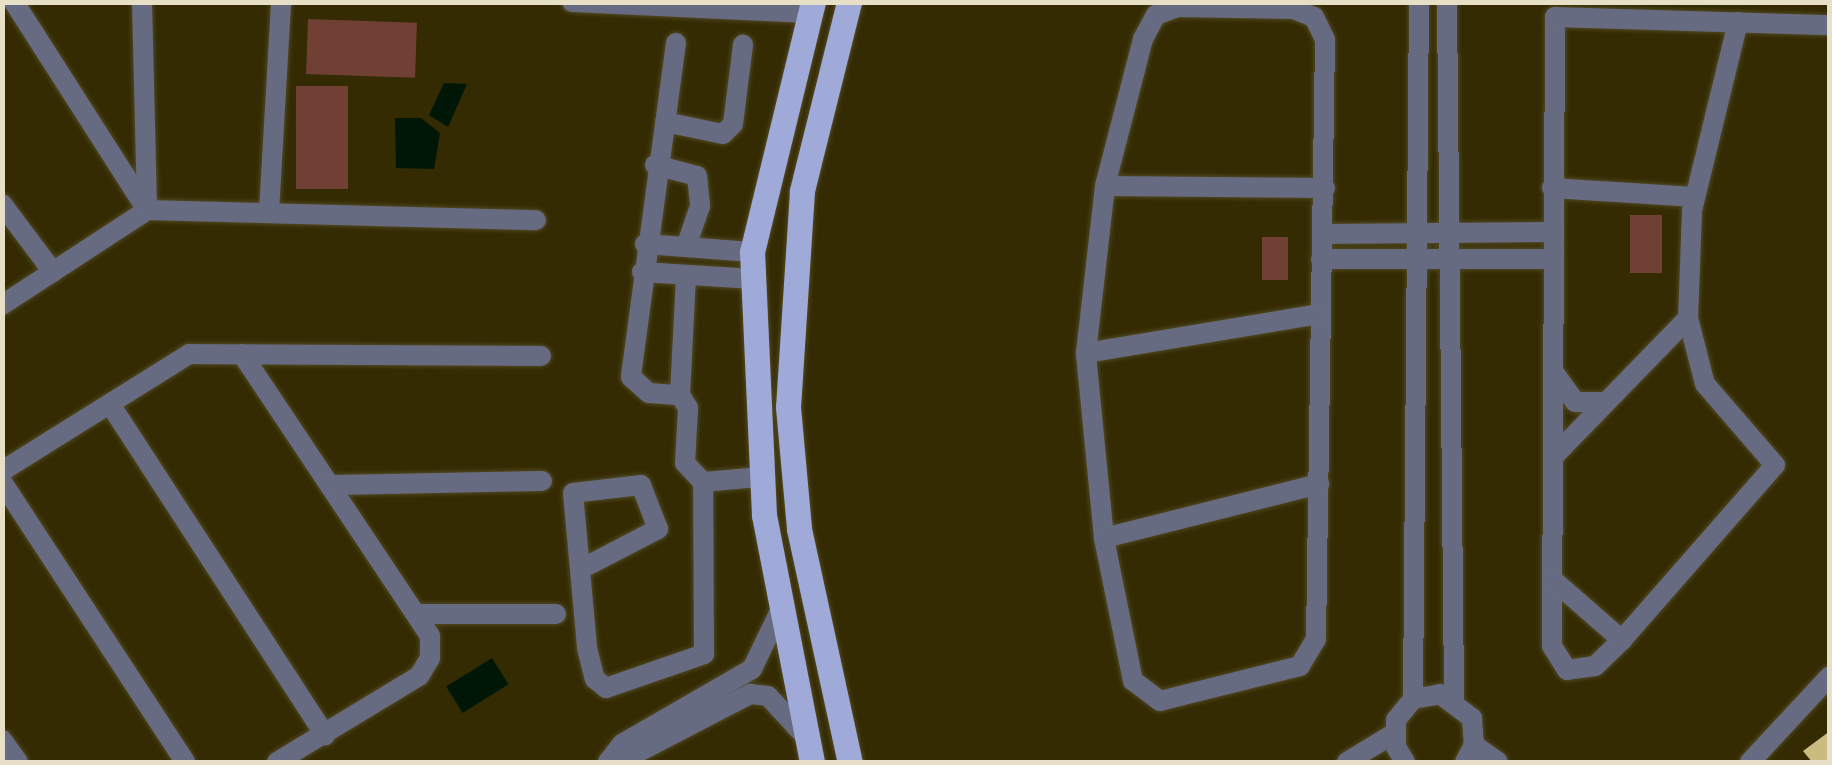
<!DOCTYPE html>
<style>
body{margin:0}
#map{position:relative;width:1832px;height:765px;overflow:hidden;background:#342b03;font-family:Roboto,sans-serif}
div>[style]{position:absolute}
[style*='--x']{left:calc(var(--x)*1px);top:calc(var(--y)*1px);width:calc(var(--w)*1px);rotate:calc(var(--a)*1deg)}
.green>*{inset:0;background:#714034;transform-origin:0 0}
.water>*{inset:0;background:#001707;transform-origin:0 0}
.building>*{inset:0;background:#cabb7f}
.roads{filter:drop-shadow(0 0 2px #514822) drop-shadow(0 0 2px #514822)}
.minor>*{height:20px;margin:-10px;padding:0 10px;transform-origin:10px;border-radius:10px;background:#666b81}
.major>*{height:25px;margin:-12.5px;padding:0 12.5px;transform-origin:12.5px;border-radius:12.5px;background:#9faad8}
span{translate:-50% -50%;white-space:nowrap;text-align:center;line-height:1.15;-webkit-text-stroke:10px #191402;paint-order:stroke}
.frame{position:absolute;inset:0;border:5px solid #e7e0c6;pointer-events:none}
</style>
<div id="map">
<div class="green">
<div style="left:308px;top:19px;width:109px;height:55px;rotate:2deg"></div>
<div style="left:296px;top:86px;width:52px;height:103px"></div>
<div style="left:1630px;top:215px;width:32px;height:58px"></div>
<div style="left:1262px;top:237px;width:26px;height:43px"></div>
</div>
<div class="water">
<div style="clip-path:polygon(444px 83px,467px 84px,448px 127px,429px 115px)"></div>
<div style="clip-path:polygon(395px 118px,421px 118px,440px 133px,434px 169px,396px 168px)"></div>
<div style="left:492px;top:658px;width:31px;height:54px;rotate:58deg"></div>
</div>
<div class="building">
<div style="clip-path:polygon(1830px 731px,1830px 762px,1812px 762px,1803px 751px)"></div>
</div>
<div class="roads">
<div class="minor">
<div style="--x:14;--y:2;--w:247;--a:57.4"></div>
<div style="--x:142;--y:2;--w:206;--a:88.6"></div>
<div style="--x:572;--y:2;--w:237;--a:2.7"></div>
<div style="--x:1447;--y:2;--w:696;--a:89.42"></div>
<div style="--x:1178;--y:7;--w:115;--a:1"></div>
<div style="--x:1293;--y:9;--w:22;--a:21"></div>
<div style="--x:1314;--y:17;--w:25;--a:64"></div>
<div style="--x:1325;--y:40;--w:599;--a:90.86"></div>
<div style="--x:1316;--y:639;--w:31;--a:121"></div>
<div style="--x:1300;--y:666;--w:144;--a:166"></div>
<div style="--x:1160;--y:701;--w:34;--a:-143"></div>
<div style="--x:1133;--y:681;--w:146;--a:-101.5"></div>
<div style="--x:1104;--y:538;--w:186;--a:-95.6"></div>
<div style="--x:1086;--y:353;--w:168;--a:-83.5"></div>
<div style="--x:1105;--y:186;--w:152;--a:-75.5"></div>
<div style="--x:1143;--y:39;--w:27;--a:-62"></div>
<div style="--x:1156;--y:15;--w:23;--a:-20"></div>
<div style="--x:1738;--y:22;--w:195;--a:103.7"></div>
<div style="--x:1692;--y:211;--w:107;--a:92.1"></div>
<div style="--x:1688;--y:318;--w:68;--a:75.6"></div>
<div style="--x:1705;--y:384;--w:107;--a:49.2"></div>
<div style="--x:1775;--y:465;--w:232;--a:131.2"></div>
<div style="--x:1622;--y:640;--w:37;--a:136"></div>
<div style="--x:1595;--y:666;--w:28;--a:172"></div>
<div style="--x:1567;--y:670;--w:28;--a:-122"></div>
<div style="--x:1552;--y:646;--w:629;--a:-89.73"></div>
<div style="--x:1555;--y:17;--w:275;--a:1.7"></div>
<div style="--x:676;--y:43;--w:337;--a:97.7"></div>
<div style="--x:631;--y:377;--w:24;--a:42"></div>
<div style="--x:649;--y:393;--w:31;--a:4"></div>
<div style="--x:680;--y:395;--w:15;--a:58"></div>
<div style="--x:688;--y:408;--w:55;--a:93.1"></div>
<div style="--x:685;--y:463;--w:26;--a:47"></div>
<div style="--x:703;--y:482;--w:57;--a:-5"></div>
<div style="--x:665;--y:122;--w:59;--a:11.7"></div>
<div style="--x:723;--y:134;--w:14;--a:-45"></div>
<div style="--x:733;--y:124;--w:80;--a:-82.8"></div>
<div style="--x:655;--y:165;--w:43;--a:14.7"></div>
<div style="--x:697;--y:176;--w:30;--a:84"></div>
<div style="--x:700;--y:206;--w:43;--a:108.9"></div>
<div style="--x:1105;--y:186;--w:220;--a:0.5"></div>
<div style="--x:1552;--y:188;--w:143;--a:3.6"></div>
<div style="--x:2;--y:204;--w:85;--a:53.1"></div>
<div style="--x:269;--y:212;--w:210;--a:-86.7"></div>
<div style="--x:1322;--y:234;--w:229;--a:-0.5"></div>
<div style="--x:645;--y:244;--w:107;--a:4.3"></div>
<div style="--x:1321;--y:259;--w:231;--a:0"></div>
<div style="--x:642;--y:272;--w:112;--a:3.6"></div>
<div style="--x:2;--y:305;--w:173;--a:-33.2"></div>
<div style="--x:147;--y:210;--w:389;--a:1.5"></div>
<div style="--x:1086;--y:353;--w:235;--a:-9.5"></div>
<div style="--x:242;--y:354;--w:339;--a:56.3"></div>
<div style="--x:430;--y:636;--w:22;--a:90"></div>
<div style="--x:430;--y:658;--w:21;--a:121"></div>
<div style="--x:419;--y:676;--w:166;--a:148.8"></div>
<div style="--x:1555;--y:374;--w:34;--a:54"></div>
<div style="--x:1575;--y:402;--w:31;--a:0"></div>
<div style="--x:680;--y:395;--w:120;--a:-87.1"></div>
<div style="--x:110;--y:404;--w:395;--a:57"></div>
<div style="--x:1555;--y:455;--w:191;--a:-45.8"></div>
<div style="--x:2;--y:471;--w:221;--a:-32"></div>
<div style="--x:189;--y:354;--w:352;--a:0.3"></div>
<div style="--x:2;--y:482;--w:334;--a:56.8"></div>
<div style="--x:331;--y:485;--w:211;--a:-1.1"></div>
<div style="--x:1104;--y:538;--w:222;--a:-14.1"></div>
<div style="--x:581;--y:569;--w:87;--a:-27.5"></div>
<div style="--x:658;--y:529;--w:47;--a:-111.1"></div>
<div style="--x:641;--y:485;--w:68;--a:173.3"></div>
<div style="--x:573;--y:493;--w:156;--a:84.8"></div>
<div style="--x:587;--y:648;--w:32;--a:76"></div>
<div style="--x:595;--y:679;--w:14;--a:39"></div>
<div style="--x:606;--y:688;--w:104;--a:-19.1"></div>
<div style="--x:704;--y:654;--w:172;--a:-90.3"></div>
<div style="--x:1552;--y:579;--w:93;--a:41.1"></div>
<div style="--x:421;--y:614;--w:135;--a:0"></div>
<div style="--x:1413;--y:699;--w:697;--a:-89.51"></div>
<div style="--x:2;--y:740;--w:27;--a:54"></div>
<div style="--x:1474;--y:745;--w:29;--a:35"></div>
<div style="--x:608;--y:762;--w:23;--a:-52"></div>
<div style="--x:622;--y:744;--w:150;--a:-30"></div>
<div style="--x:752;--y:669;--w:64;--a:-64.2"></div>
<div style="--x:619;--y:762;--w:148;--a:-27.4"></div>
<div style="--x:750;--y:694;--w:18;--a:6"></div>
<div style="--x:768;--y:696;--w:54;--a:47.2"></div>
<div style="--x:1347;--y:762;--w:54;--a:-31.3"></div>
<div style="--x:1405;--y:762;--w:17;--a:-121"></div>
<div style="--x:1396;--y:747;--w:27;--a:-90"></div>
<div style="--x:1396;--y:720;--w:27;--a:-51"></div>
<div style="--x:1413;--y:699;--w:27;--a:-10"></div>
<div style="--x:1440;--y:694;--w:40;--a:37"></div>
<div style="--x:1472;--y:718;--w:27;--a:86"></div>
<div style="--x:1474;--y:745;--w:19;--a:118"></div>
<div style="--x:1750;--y:762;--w:117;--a:-47.1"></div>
</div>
<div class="major">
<div style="--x:849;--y:2;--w:195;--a:104"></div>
<div style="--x:802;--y:191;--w:216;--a:93.7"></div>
<div style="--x:788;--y:407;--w:122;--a:84.8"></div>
<div style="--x:799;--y:529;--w:239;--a:77.7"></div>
<div style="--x:812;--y:762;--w:252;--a:-101"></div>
<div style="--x:764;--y:515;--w:263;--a:-92.6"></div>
<div style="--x:752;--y:252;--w:257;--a:-76.3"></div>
</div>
</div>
<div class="frame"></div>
</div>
